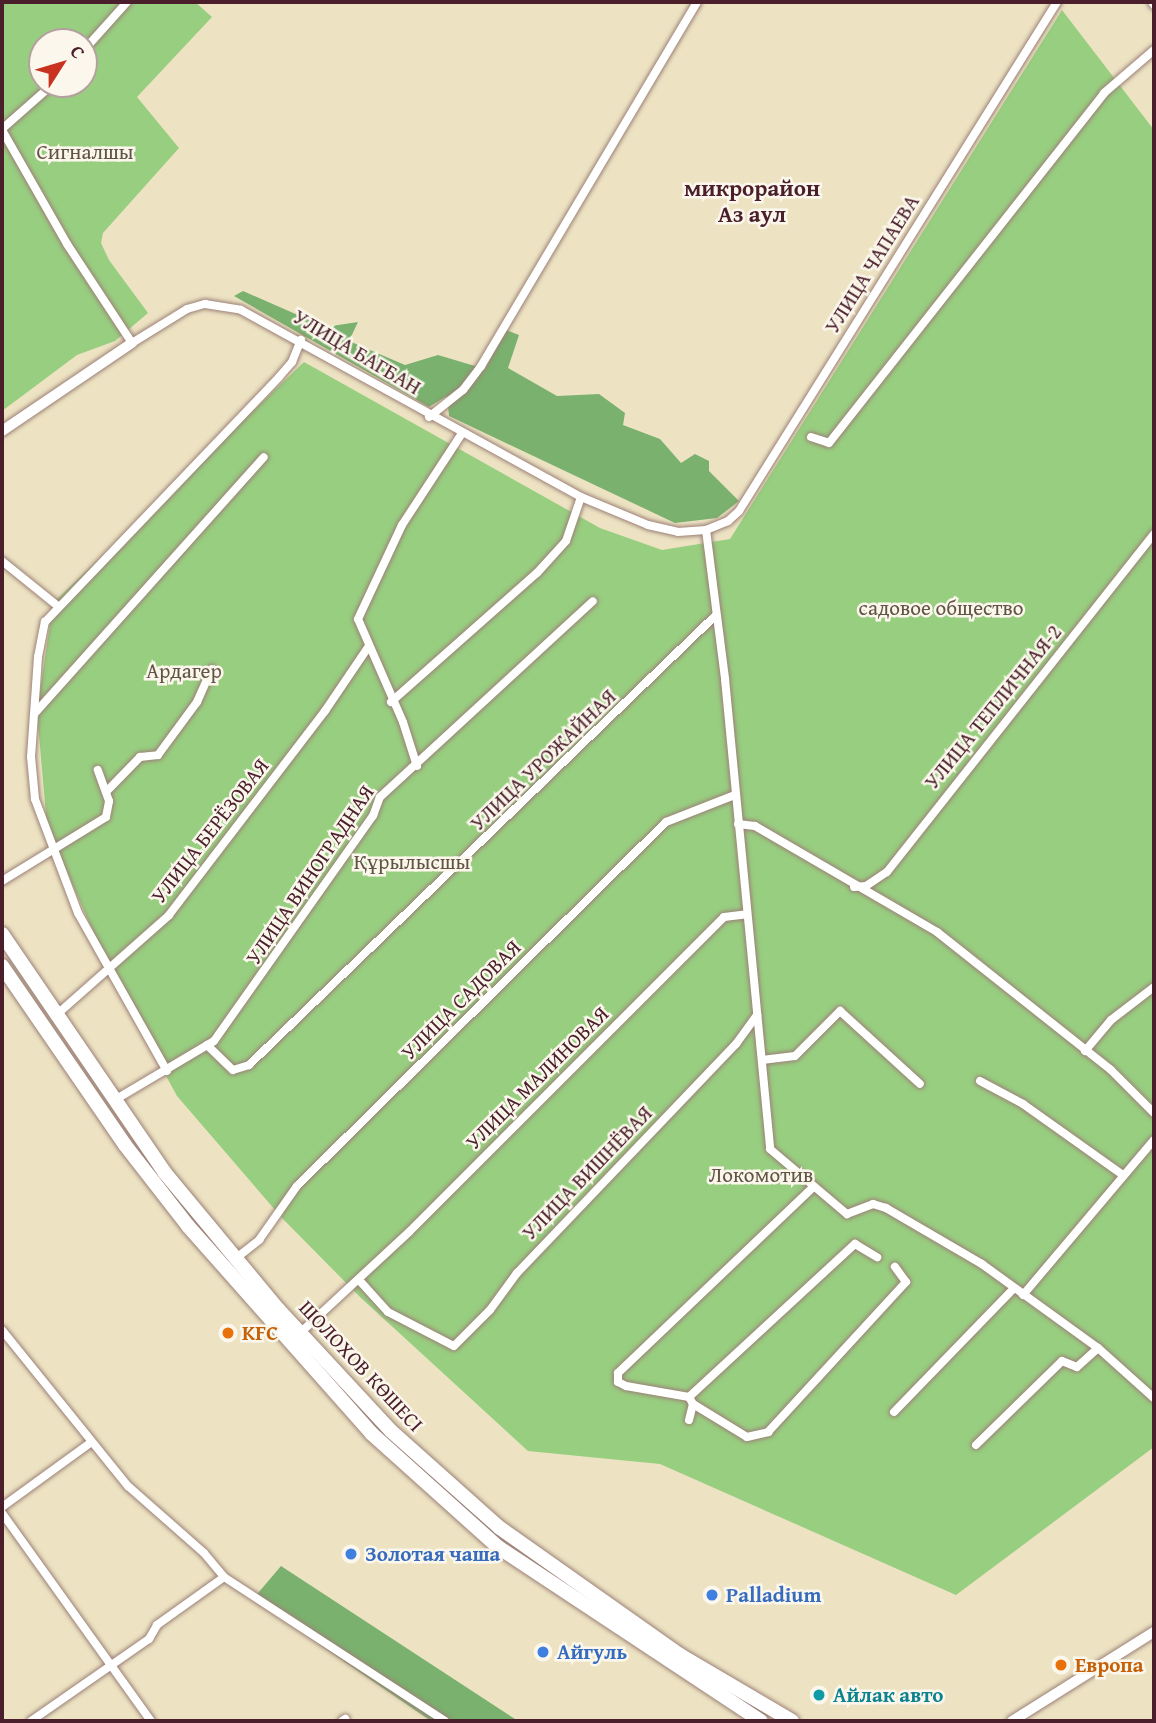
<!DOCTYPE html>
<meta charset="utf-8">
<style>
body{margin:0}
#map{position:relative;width:1156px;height:1723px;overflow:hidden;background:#ede3c3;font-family:"Gentium Book Plus",serif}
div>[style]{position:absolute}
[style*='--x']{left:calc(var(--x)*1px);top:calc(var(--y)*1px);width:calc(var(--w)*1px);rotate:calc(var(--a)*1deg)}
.green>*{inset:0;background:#98ce80}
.forest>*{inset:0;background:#7ab16e}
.roads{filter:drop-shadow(0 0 2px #9c8177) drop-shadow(0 0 2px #9c8177)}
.street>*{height:8px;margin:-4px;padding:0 4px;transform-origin:4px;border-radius:4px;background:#fff}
.secondary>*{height:10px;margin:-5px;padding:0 5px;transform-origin:5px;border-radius:5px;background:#fff}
.highway>*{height:14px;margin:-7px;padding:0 7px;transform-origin:7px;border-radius:7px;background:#fff}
.dots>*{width:19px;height:19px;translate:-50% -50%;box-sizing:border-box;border:4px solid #fbf7ec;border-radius:50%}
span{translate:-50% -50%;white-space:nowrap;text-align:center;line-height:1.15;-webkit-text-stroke:5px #fbf7ec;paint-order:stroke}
.park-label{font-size:21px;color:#615444}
.street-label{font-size:21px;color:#4a1f2b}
.food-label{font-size:21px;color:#c56008;font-weight:700}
.left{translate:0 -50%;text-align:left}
.shop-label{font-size:21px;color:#366cbe;font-weight:700}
.culture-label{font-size:21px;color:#0d838f;font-weight:700}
.neighbourhood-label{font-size:23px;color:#4a1f2b;font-weight:700}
.frame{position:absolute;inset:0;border:4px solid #4a1f2b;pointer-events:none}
.north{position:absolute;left:28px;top:28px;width:70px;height:70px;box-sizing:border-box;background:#fbf7ec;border:2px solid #b4a19f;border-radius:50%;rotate:53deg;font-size:19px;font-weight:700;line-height:28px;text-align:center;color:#4a1f2b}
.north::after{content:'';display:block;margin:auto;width:24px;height:32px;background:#c8321e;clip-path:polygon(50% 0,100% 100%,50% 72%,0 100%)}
</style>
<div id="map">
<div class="green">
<div style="clip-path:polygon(evenodd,2px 2px,195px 2px,212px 17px,137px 97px,179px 148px,103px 233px,101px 243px,109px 260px,148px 313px,115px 341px,77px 355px,2px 411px,2px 2px,42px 42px,84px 42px,84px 84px,42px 84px,42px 42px)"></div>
<div style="clip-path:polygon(1062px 10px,1154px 130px,1154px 1447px,956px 1595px,660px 1464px,528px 1451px,360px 1297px,282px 1218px,177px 1096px,116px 984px,47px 826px,37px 712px,53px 603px,304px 362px,600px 528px,662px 550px,730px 539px)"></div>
</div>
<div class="forest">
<div style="clip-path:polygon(243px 291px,325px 327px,358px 322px,349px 341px,405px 365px,438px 355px,485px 369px,506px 330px,519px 335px,508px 368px,557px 396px,599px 394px,625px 413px,623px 425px,660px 439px,681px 463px,695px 454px,709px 461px,709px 471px,739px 501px,717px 518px,675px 523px,449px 416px,447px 396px,429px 407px,234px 296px)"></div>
<div style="clip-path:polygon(281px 1566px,518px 1721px,431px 1721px,253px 1599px)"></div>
</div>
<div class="roads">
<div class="street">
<div style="--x:1152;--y:2;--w:4;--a:56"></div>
<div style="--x:84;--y:50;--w:64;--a:-48.1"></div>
<div style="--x:2;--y:129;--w:68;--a:-41.4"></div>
<div style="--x:2;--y:130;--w:131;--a:60.3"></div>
<div style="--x:67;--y:244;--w:118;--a:56.7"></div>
<div style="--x:132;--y:343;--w:65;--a:-31.7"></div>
<div style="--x:187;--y:309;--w:19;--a:-16"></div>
<div style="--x:205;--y:304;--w:36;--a:9"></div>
<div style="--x:241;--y:310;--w:388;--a:28.8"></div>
<div style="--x:581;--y:497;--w:73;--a:22.7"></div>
<div style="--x:648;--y:525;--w:31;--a:13"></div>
<div style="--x:678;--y:532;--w:28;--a:-4"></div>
<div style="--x:706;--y:530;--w:24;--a:-22"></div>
<div style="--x:728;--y:521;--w:15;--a:-42"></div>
<div style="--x:739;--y:511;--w:600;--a:-58"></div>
<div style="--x:429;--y:417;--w:43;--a:-38.5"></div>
<div style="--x:463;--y:390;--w:30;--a:-53"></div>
<div style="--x:481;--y:366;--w:423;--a:-59.3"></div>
<div style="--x:811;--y:437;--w:19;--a:18"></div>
<div style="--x:829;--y:443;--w:445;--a:-51.8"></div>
<div style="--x:1104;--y:93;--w:66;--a:-40.7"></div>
<div style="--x:706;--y:530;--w:150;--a:82.7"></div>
<div style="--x:725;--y:679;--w:472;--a:84.5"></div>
<div style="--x:770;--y:1149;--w:101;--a:40.2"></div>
<div style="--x:847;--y:1214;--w:28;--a:-21"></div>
<div style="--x:873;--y:1204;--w:14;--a:17"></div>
<div style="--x:886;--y:1208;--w:111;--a:30.3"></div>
<div style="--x:982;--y:1264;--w:143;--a:35.9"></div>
<div style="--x:1098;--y:1348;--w:75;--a:41.8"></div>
<div style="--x:2;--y:561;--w:73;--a:38.9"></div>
<div style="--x:391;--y:702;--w:195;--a:-41.5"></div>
<div style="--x:537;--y:573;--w:43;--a:-47.8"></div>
<div style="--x:566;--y:541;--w:46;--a:-71.2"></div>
<div style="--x:35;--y:713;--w:343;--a:-48.2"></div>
<div style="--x:417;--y:766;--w:46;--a:-107.7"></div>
<div style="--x:403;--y:722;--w:112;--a:-113.6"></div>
<div style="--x:358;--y:619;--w:104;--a:-64.9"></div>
<div style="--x:402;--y:525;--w:108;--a:-56.8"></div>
<div style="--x:106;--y:792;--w:49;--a:-45.8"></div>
<div style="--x:140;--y:757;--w:18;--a:-6"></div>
<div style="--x:158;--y:755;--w:66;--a:-53.7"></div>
<div style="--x:197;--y:702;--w:36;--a:-66"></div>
<div style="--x:738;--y:824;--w:17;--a:7"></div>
<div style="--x:755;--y:826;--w:211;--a:30.2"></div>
<div style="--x:937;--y:932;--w:222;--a:38.4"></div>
<div style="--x:1111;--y:1070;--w:61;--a:45"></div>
<div style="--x:2;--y:881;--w:122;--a:-31.6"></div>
<div style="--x:106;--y:817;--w:16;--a:-79"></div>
<div style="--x:109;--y:801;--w:33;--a:-110"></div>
<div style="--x:854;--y:887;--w:12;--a:-5"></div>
<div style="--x:866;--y:886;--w:25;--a:-34"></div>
<div style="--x:887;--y:872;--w:431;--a:-51.7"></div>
<div style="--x:55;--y:1016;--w:152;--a:-41.5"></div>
<div style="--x:169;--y:915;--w:257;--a:-52.6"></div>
<div style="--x:325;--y:711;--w:78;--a:-55.9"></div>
<div style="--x:207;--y:1045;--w:36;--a:44"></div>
<div style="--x:233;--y:1070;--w:17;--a:-17"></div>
<div style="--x:249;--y:1065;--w:647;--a:-43.94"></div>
<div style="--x:1085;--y:1051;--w:40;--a:-50"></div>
<div style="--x:1111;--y:1020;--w:54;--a:-37.5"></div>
<div style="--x:762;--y:1060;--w:33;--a:-7"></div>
<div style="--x:795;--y:1056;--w:64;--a:-45"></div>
<div style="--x:840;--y:1011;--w:108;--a:42.4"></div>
<div style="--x:167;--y:1071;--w:181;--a:-119.4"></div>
<div style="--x:78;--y:913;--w:122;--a:-110.7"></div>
<div style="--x:35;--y:799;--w:42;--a:-95.4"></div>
<div style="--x:31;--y:757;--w:100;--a:-86"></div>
<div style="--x:38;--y:657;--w:36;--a:-79"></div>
<div style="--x:45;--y:622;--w:339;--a:-46.3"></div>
<div style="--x:279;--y:377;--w:20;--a:-49"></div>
<div style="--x:292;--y:362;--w:24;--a:-68"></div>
<div style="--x:980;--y:1081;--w:49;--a:28.1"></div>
<div style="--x:1023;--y:1104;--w:123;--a:35.4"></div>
<div style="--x:113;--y:1101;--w:117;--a:-30.7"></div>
<div style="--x:214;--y:1041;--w:276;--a:-54.8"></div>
<div style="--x:373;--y:816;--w:20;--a:-70"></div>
<div style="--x:380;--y:797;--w:289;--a:-42.6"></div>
<div style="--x:235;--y:1259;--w:31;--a:-38"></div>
<div style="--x:259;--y:1240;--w:66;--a:-54.9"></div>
<div style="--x:297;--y:1186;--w:518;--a:-44.61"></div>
<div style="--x:666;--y:822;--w:74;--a:-21.4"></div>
<div style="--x:359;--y:1280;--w:43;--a:47.8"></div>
<div style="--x:388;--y:1312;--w:74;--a:27.3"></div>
<div style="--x:454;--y:1346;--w:51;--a:-45"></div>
<div style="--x:490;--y:1310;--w:46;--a:-53.9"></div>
<div style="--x:517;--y:1273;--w:317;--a:-46.3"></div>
<div style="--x:736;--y:1044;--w:36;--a:-54"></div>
<div style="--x:1023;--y:1295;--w:203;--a:-49.8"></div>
<div style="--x:2;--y:1330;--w:201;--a:51.1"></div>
<div style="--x:128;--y:1486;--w:101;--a:41.4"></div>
<div style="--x:204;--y:1553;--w:31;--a:50"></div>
<div style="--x:224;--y:1577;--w:264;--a:33.1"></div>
<div style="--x:300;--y:1333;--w:149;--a:-42.8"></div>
<div style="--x:409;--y:1232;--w:445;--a:-45"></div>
<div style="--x:724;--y:917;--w:23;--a:-7"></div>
<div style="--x:689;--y:1397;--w:226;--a:-42.7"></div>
<div style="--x:855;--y:1244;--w:26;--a:31"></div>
<div style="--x:693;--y:1404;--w:63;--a:31.4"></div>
<div style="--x:747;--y:1437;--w:22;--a:-13"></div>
<div style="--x:768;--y:1432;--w:204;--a:-47.4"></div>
<div style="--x:906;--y:1282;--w:19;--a:-126"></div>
<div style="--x:894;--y:1412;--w:171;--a:-45.9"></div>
<div style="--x:689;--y:1420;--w:16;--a:-76"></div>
<div style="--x:693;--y:1404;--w:8;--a:-120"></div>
<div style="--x:689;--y:1397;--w:64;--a:-170.1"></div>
<div style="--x:626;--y:1386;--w:9;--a:-153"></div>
<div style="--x:618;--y:1382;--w:9;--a:-90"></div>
<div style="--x:618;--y:1373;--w:269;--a:-43.6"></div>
<div style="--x:976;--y:1445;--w:120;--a:-44.3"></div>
<div style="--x:1062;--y:1361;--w:16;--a:22"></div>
<div style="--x:1077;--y:1367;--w:28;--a:-42"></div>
<div style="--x:2;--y:1507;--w:109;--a:-36"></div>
<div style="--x:2;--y:1513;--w:256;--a:54.4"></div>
<div style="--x:31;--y:1721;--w:144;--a:-34.8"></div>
<div style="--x:149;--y:1639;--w:16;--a:-60"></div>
<div style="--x:157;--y:1625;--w:82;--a:-35.6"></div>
<div style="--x:342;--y:1721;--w:4;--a:-34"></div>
</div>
<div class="secondary">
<div style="--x:2;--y:431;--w:157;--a:-34.1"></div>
<div style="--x:1012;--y:1721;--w:168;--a:-32.1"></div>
</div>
<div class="highway">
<div style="--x:2;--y:934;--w:289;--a:55.7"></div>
<div style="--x:165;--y:1173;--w:177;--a:50.3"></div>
<div style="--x:278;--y:1309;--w:166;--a:47.2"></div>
<div style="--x:391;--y:1431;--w:146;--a:41.7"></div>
<div style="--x:500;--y:1528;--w:220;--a:35.2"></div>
<div style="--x:680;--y:1655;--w:130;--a:30.5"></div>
<div style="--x:2;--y:966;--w:217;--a:55.5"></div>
<div style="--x:125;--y:1145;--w:103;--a:52.1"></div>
<div style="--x:188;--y:1226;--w:278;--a:48.5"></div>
<div style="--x:372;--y:1434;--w:169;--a:41.9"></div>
<div style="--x:498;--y:1547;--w:315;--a:33.5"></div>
</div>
</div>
<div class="dots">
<div style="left:228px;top:1333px;background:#e8710a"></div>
<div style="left:351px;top:1554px;background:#3f7fe0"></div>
<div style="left:712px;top:1595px;background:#3f7fe0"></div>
<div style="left:543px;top:1652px;background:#3f7fe0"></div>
<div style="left:1061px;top:1665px;background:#e8710a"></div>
<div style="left:819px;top:1695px;background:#0f9aa8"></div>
</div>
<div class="park-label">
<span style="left:85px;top:152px">Сигналшы</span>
<span style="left:941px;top:608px">садовое общество</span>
<span style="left:184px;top:671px">Ардагер</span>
<span style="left:412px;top:862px">Құрылысшы</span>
<span style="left:761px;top:1175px">Локомотив</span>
</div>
<div class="street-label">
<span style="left:872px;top:264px;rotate:-58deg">УЛИЦА ЧАПАЕВА</span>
<span style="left:357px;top:352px;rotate:31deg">УЛИЦА БАГБАН</span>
<span style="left:993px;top:707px;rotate:-51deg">УЛИЦА ТЕПЛИЧНАЯ-2</span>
<span style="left:543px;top:760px;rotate:-44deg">УЛИЦА УРОЖАЙНАЯ</span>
<span style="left:210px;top:831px;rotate:-52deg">УЛИЦА БЕРЁЗОВАЯ</span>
<span style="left:310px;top:875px;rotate:-56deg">УЛИЦА ВИНОГРАДНАЯ</span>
<span style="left:461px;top:1000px;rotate:-45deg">УЛИЦА САДОВАЯ</span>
<span style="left:537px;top:1078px;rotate:-45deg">УЛИЦА МАЛИНОВАЯ</span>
<span style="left:587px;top:1173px;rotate:-46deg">УЛИЦА ВИШНЁВАЯ</span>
<span style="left:361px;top:1366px;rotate:47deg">ШОЛОХОВ КӨШЕСІ</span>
</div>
<div class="food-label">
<span class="left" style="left:242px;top:1333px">KFC</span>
<span class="left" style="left:1075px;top:1665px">Европа</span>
</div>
<div class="shop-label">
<span class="left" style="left:365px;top:1554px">Золотая чаша</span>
<span class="left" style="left:726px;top:1595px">Palladium</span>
<span class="left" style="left:557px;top:1652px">Айгуль</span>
</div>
<div class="culture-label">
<span class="left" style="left:833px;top:1695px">Айлак авто</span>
</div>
<div class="neighbourhood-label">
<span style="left:752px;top:201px">микрорайон<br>Аз аул</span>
</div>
<div class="frame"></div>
<div class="north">С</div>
</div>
